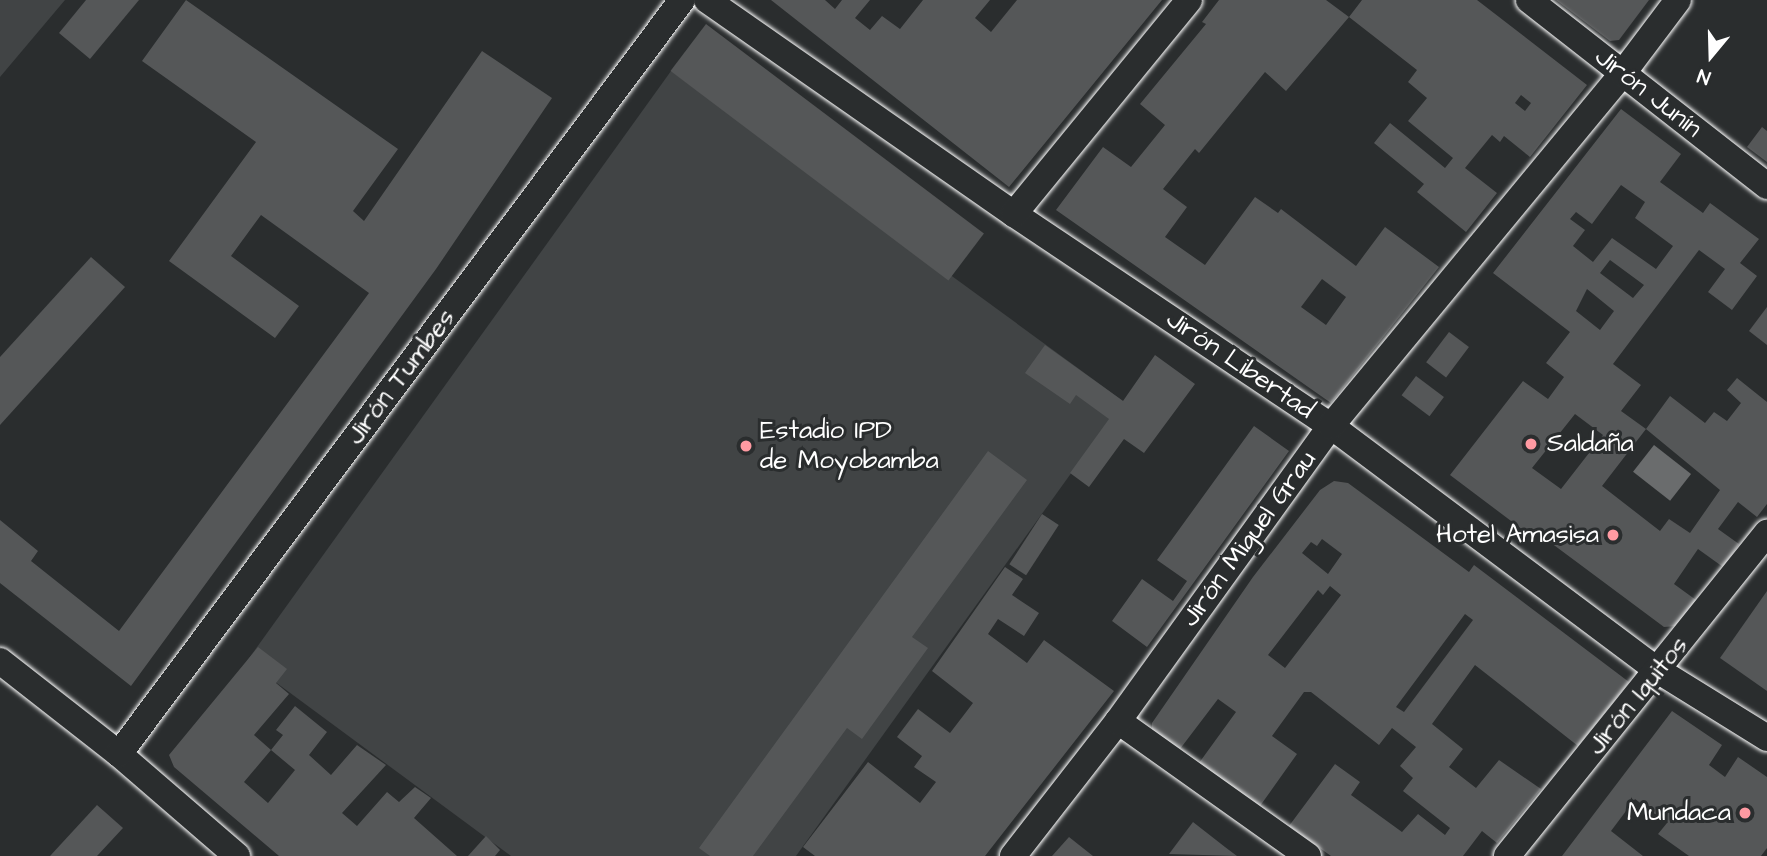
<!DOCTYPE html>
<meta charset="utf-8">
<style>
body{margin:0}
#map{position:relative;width:1767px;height:856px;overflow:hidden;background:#2a2d2e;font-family:"Architects Daughter",sans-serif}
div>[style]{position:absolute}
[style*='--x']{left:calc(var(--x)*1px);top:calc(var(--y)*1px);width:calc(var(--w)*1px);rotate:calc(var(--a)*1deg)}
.green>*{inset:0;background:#414445}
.water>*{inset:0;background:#6a6c6d;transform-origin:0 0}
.building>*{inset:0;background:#555758;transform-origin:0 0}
.roads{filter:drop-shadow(0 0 2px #fff) drop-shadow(0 0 2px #fff)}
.street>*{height:26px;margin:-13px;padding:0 13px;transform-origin:13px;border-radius:13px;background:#2a2d2e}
.dots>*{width:19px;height:19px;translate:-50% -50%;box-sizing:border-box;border:4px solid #2a2d2e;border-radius:50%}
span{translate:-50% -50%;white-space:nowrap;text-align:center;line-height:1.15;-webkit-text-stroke:6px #2a2d2e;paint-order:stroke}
.street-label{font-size:26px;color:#fff}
.poi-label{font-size:26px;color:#fff}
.left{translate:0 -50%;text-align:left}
.right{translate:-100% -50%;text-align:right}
.north{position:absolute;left:1676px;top:21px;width:70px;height:70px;-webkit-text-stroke:5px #2a2d2e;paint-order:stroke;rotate:199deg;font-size:19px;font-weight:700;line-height:28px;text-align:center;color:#fff}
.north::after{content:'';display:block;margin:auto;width:24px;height:32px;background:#fff;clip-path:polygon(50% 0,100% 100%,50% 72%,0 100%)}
</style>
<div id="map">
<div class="green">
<div style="clip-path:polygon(0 0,65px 0,0 77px)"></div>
<div style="clip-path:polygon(671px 71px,1123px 401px,796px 856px,511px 856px,247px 661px)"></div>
</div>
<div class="water">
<div style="left:1654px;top:445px;width:47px;height:34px;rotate:38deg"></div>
</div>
<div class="building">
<div style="clip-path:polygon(86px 0,139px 0,90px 59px,59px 33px)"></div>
<div style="clip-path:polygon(186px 0,398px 149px,353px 211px,364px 221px,482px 51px,552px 98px,436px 269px,131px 686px,0 583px,0 520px,38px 551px,31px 561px,119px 631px,369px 293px,261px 215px,231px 256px,299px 306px,275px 338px,169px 261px,256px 142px,142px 61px)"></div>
<div style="clip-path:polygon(771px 0,825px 0,835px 9px,842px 0,870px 0,855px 18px,870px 30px,882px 16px,900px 29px,923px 0,990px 0,975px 18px,991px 32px,1017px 0,1162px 0,1009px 187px)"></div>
<div style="clip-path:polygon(evenodd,1219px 0,1326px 0,1349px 17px,1286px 91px,1265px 72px,1199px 153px,1195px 149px,1163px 189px,1187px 207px,1165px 237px,1205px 265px,1255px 197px,1278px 213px,1281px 209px,1356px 266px,1385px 227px,1439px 267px,1331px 403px,1056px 210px,1103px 147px,1131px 167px,1165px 125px,1140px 104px,1206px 24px,1202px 22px,1219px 0,1322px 279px,1346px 297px,1326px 325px,1301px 307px,1322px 279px)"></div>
<div style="clip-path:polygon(evenodd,1362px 0,1477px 0,1587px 85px,1530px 157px,1504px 136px,1500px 142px,1492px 135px,1465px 168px,1497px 193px,1466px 232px,1417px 192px,1424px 184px,1374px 143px,1390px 123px,1445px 168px,1453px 158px,1408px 121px,1427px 98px,1408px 82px,1417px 70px,1349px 17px,1362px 0,1521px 95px,1531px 103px,1525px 111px,1515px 103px,1521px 95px)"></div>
<div style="clip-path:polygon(1556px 0,1649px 0,1619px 40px,1610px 41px)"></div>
<div style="left:706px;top:24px;width:348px;height:59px;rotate:37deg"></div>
<div style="clip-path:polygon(evenodd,1621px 109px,1681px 154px,1660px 182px,1703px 213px,1710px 203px,1759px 239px,1740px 263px,1757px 276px,1732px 310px,1708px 292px,1725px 269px,1699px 250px,1613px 364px,1641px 385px,1621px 411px,1646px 429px,1602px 486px,1660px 531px,1669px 519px,1690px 533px,1720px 490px,1646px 429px,1670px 396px,1705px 423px,1714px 412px,1727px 421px,1741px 403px,1727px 390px,1737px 378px,1767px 402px,1767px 504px,1757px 517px,1738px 502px,1718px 529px,1739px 544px,1723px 567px,1698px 549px,1674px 584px,1696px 600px,1677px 626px,1664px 627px,1531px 528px,1527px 533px,1450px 475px,1523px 381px,1548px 399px,1564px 377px,1546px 363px,1570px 332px,1493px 273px,1621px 109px,1621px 185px,1645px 202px,1635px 218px,1673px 246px,1656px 269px,1612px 238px,1593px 262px,1573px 246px,1585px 230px,1570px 219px,1576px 212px,1592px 224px,1621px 185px,1621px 109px,1610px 260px,1644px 285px,1633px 298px,1600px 273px,1610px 260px,1621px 109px,1587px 289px,1614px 311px,1600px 330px,1576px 311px,1587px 289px,1621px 109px,1575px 414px,1603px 435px,1561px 489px,1532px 468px,1575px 414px)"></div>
<div style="clip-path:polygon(1762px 127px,1767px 131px,1767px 162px,1747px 147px)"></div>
<div style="clip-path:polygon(91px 257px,125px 287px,0 425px,0 357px)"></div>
<div style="clip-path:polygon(1767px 307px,1767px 345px,1749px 331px)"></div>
<div style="left:1449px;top:332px;width:25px;height:38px;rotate:37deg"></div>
<div style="clip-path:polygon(1045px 345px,1123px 401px,1155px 355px,1195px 384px,1144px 453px,1124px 439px,1089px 487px,1070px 473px,1109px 419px,1076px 395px,1070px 404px,1025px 373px)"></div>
<div style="left:1416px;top:376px;width:35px;height:24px;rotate:37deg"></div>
<div style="clip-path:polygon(1254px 426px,1289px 451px,1147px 647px,1112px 621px,1142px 579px,1173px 601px,1187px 581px,1157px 560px)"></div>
<div style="clip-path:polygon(988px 451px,1027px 480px,912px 637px,928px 648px,862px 739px,847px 728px,753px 856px,710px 856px,699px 848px)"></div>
<div style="clip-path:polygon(evenodd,1334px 481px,1348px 483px,1469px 572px,1474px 565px,1629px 682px,1578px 746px,1475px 665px,1432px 724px,1463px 749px,1449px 767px,1476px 788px,1499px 760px,1541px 789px,1497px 843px,1482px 831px,1463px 856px,1331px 856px,1289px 826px,1335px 764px,1360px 782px,1351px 795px,1402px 832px,1418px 814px,1445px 835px,1450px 828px,1403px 791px,1413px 778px,1400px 766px,1416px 747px,1392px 728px,1379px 745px,1311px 692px,1304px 692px,1272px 736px,1297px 754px,1260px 806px,1199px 763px,1236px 712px,1218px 699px,1180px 749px,1152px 731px,1152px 723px,1253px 577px,1320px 490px,1334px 481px,1322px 539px,1342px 554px,1328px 574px,1302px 553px,1311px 542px,1317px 546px,1322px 539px,1334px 481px,1330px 586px,1341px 595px,1285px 668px,1268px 655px,1318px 590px,1323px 595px,1330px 586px,1334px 481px,1465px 614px,1473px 620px,1404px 712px,1396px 707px,1465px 614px)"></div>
<div style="left:1042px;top:514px;width:20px;height:60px;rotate:33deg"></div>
<div style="clip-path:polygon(1005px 567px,1023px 579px,1012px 595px,1039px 613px,1024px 636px,998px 619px,988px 634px,1027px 663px,1044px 640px,1114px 691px,985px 856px,815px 856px,803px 847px,868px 762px,920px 803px,936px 782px,914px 767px,922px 756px,897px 737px,918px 709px,950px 733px,973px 703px,932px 671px)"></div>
<div style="clip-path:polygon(1767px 591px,1767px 691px,1720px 658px)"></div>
<div style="clip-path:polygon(258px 647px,287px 669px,276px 683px,289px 694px,254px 735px,271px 750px,244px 782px,268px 803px,295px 770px,271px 750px,283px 735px,276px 730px,295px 706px,327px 732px,309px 755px,331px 775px,357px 745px,386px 765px,342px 813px,357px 826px,387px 792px,399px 802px,415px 787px,431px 798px,414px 818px,457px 856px,279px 856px,174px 767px,169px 755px)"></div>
<div style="clip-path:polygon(1672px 711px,1722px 745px,1709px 765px,1725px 777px,1738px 757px,1767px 777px,1767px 848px,1761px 856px,1689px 856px,1658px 834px,1667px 823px,1635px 799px,1611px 831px,1643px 856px,1562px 856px)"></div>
<div style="clip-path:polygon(97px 805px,123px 828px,97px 856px,50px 856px)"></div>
<div style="clip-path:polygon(1193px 822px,1225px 847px,1237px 856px,1169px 854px)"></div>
<div style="clip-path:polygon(486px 836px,500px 850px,495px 856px,468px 856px)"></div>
<div style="clip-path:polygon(1069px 837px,1093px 856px,1052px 856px)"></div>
</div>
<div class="roads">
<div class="street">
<div style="--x:707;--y:0;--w:374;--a:34.9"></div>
<div style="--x:1014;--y:214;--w:381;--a:33.8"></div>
<div style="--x:1331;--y:426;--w:409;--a:36.8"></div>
<div style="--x:1659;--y:671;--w:127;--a:31.8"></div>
<div style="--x:1529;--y:0;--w:302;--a:38"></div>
<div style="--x:1014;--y:214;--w:276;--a:-50.7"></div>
<div style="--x:0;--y:661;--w:151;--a:38"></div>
<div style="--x:119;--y:754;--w:156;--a:40.8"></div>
<div style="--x:1118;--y:721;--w:233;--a:35.4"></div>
<div style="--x:119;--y:754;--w:941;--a:-53.25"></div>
<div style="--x:1013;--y:856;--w:171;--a:-52.1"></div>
<div style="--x:1118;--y:721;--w:364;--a:-54.2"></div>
<div style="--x:1331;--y:426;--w:458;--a:-50.4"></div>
<div style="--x:1623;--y:73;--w:91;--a:-53"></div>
<div style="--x:1507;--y:856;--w:415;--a:-51.2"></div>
</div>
</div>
<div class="dots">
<div style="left:1531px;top:444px;background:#ff9aa2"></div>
<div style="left:746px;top:446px;background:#ff9aa2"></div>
<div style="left:1613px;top:535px;background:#ff9aa2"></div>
<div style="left:1745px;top:813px;background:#ff9aa2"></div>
</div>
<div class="street-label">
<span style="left:1648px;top:93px;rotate:38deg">Jirón Junín</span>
<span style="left:1240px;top:365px;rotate:34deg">Jirón Libertad</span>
<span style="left:401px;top:377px;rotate:-53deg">Jirón Tumbes</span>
<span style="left:1249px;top:539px;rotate:-54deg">Jirón Miguel Grau</span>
<span style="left:1638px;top:696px;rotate:-51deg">Jirón Iquitos</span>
</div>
<div class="poi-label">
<span class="left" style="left:760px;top:446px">Estadio IPD<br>de Moyobamba</span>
<span class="left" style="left:1547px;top:444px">Saldaña</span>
<span class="right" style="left:1599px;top:535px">Hotel Amasisa</span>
<span class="right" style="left:1731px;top:813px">Mundaca</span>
</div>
<div class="north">N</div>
</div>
